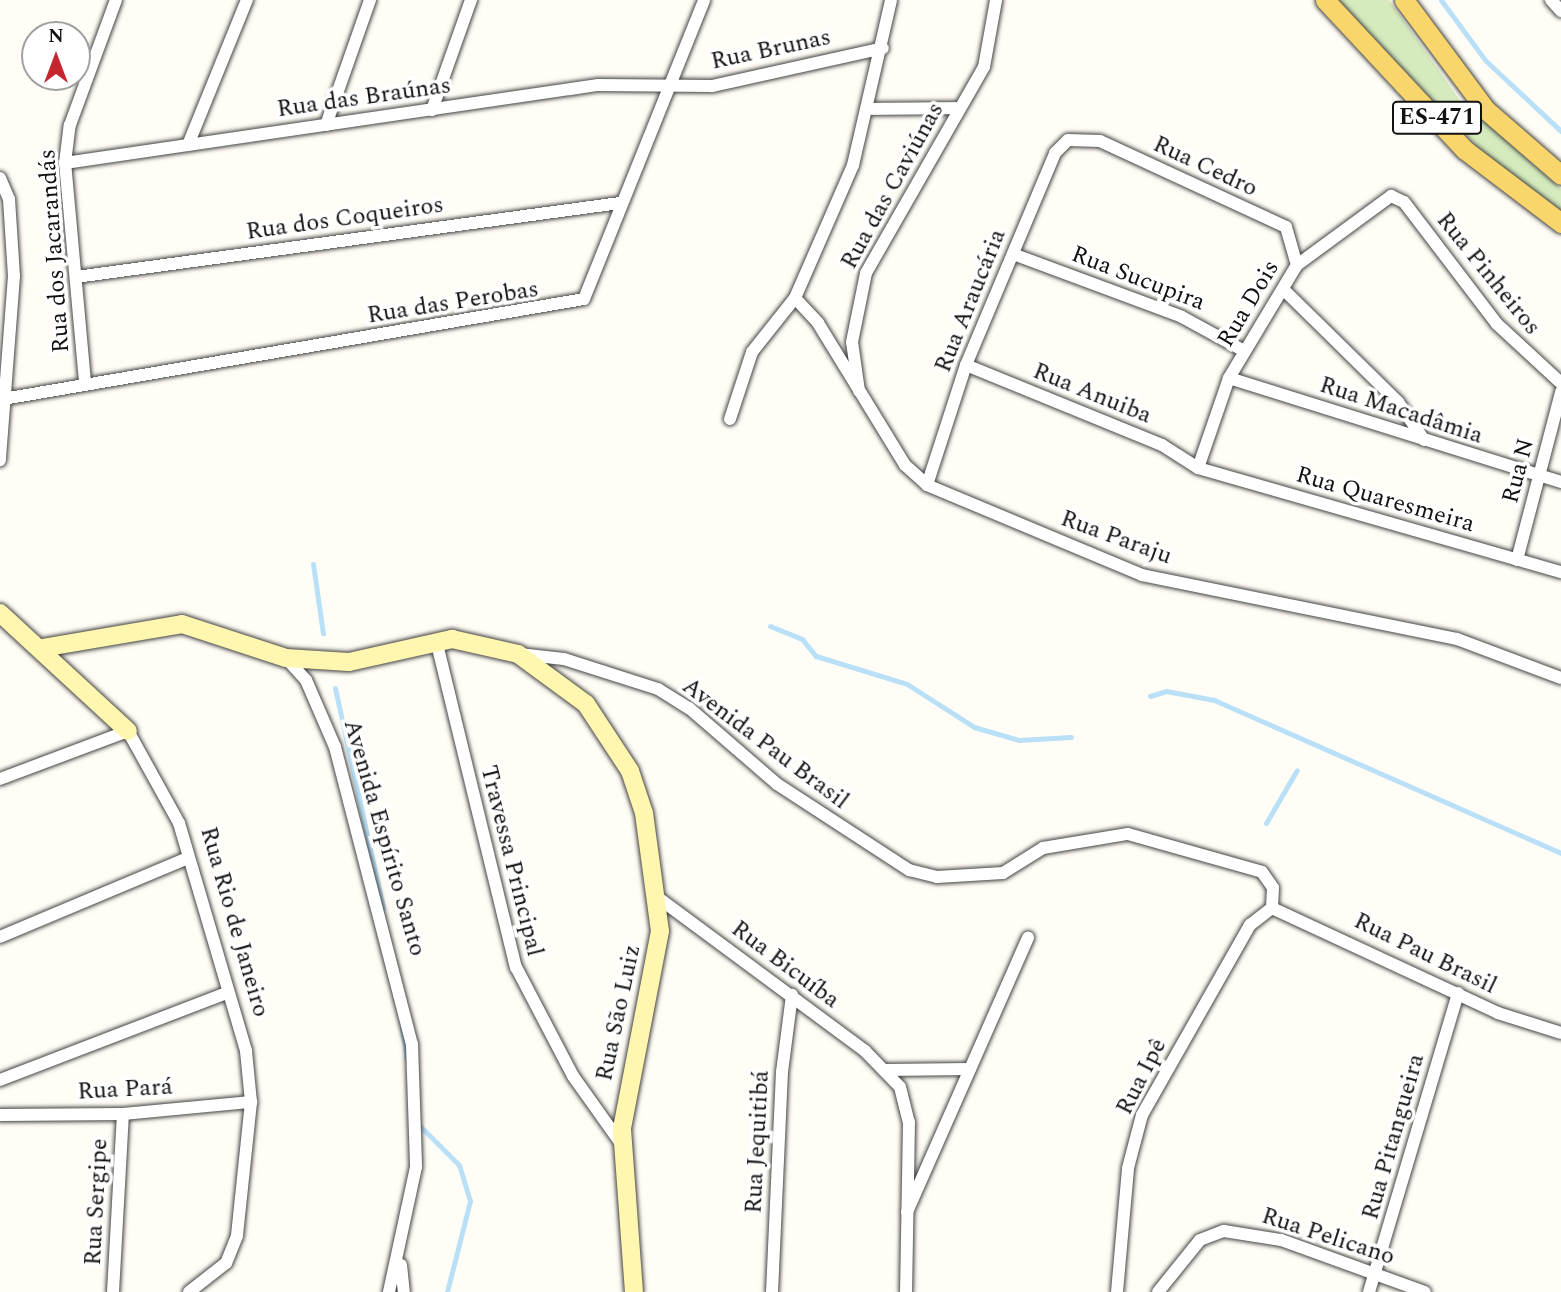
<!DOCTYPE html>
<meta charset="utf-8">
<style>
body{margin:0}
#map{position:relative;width:1561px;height:1292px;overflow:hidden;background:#fffdf5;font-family:Spectral,serif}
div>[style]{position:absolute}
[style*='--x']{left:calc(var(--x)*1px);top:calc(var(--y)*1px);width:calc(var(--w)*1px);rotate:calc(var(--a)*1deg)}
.green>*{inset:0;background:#d5ebbd}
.stream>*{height:5px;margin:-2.5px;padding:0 2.5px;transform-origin:2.5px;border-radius:2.5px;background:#b9e0f7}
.roads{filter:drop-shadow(0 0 2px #444) drop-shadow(0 0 2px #444)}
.street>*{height:12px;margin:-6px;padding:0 6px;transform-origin:6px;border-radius:6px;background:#fff}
.secondary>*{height:18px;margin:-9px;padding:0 9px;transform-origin:9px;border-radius:9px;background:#fff6b0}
.primary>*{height:19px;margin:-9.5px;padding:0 9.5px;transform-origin:9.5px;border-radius:9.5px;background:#f9d66b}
span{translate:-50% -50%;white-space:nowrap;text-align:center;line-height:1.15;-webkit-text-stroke:7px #fff;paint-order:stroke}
.shield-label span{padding:2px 5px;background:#fff;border:2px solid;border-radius:5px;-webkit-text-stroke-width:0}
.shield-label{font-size:23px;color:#111;font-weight:700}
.street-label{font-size:24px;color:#111}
.north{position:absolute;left:21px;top:21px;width:70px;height:70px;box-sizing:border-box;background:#fff;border:2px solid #a0a0a0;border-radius:50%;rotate:0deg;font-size:19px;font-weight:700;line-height:28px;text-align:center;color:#111}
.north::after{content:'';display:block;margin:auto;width:24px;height:32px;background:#c4262e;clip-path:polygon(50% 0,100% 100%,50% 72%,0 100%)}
</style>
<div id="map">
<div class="green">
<div style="clip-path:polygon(1336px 0,1389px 0,1459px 99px,1561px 189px,1561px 213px,1493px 163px)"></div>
</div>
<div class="stream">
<div style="--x:1441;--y:0;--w:74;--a:53.7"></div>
<div style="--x:1485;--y:60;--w:104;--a:43.1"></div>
<div style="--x:313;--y:564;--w:70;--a:81.8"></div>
<div style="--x:770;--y:626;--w:35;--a:22"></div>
<div style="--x:802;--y:639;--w:22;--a:51"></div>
<div style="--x:816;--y:656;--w:95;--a:17.1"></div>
<div style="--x:907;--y:684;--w:80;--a:32.7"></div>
<div style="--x:974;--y:727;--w:47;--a:16.1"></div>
<div style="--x:1019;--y:740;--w:52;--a:-3.3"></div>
<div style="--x:335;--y:688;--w:225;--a:77.7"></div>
<div style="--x:1150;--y:696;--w:17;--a:-17"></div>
<div style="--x:1166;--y:691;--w:49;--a:10.6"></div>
<div style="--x:1214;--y:700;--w:379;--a:23.8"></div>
<div style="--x:1266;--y:823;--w:61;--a:-59.7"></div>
<div style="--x:402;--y:1028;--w:32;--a:81"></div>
<div style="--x:419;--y:1125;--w:57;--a:45"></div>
<div style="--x:459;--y:1165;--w:38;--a:73"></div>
<div style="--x:470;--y:1201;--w:94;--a:104.2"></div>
</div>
<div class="roads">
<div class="street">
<div style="--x:1551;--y:0;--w:15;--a:48"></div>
<div style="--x:867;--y:109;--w:92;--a:-0.6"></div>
<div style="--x:432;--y:110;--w:117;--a:-70.5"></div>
<div style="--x:326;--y:125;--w:133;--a:-70.6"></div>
<div style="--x:188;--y:145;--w:157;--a:-67.9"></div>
<div style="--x:65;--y:163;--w:539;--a:-8.33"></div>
<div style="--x:598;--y:85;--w:114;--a:0.5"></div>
<div style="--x:712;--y:86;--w:175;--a:-12.5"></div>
<div style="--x:0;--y:178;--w:23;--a:67"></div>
<div style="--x:9;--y:199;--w:77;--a:86.3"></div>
<div style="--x:14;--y:276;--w:185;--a:94.4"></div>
<div style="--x:1013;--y:254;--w:180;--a:20.4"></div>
<div style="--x:1182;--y:317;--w:71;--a:28.7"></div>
<div style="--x:76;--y:277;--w:549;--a:-7.75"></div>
<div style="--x:1283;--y:289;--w:161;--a:44.5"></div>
<div style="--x:1398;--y:402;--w:46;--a:55.6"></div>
<div style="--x:795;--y:298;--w:34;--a:47"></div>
<div style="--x:818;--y:323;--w:167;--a:58.5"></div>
<div style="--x:905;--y:465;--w:30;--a:42"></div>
<div style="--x:927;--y:485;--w:233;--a:22.7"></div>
<div style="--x:1142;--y:575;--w:321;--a:11.5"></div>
<div style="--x:1457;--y:639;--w:111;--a:20.6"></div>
<div style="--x:966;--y:365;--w:212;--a:22.2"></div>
<div style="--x:1162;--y:445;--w:43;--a:32.6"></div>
<div style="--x:1198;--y:468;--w:378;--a:16"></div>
<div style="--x:1229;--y:378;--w:348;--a:17.4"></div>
<div style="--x:85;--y:382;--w:220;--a:-95.2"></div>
<div style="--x:65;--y:163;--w:38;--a:-83"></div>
<div style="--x:70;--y:125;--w:133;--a:-69.8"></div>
<div style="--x:859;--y:391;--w:49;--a:-98.1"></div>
<div style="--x:852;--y:342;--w:70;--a:-78.5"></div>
<div style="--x:866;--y:273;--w:237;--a:-60.2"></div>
<div style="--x:984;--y:67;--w:68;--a:-79.8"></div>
<div style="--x:9;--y:398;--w:583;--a:-9.77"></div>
<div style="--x:584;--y:299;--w:322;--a:-68.1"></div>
<div style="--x:730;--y:419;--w:71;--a:-71.8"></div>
<div style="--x:752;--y:352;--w:69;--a:-51.5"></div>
<div style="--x:795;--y:298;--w:145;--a:-66.4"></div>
<div style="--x:853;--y:165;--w:169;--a:-77"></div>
<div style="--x:1198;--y:468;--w:95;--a:-71"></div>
<div style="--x:1229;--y:378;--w:132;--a:-59"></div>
<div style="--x:1297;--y:265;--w:117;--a:-36.3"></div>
<div style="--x:1391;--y:196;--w:14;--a:25"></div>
<div style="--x:1404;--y:202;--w:153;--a:52.7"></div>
<div style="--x:1497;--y:324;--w:87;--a:42.7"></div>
<div style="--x:927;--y:485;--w:126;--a:-72"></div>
<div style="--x:966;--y:365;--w:230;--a:-67.2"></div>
<div style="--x:1055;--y:153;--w:18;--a:-45"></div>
<div style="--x:1068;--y:140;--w:32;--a:2"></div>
<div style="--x:1100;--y:141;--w:205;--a:24.8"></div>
<div style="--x:1286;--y:227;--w:40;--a:74"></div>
<div style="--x:1517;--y:560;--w:174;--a:-75.3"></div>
<div style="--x:437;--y:644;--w:333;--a:76.3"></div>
<div style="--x:516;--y:967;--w:123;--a:62.4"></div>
<div style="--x:573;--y:1076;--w:85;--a:54.6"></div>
<div style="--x:519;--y:654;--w:45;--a:6.3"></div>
<div style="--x:564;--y:659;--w:99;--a:17.7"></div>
<div style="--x:658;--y:689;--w:36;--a:32"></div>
<div style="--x:689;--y:708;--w:116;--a:40.8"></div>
<div style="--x:777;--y:784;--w:158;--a:33.1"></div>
<div style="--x:909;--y:870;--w:29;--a:14"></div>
<div style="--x:937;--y:877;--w:66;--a:-3.5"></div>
<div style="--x:1003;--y:873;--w:47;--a:-32"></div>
<div style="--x:1043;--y:848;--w:86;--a:-9.4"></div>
<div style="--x:1128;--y:834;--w:139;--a:15.8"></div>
<div style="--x:1262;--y:872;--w:19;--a:55"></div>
<div style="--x:1273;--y:888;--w:20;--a:93"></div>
<div style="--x:286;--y:658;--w:30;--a:48"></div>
<div style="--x:306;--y:680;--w:73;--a:66.6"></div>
<div style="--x:335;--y:747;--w:307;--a:75.5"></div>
<div style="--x:412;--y:1044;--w:123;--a:88.1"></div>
<div style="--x:416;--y:1167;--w:128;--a:102.2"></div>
<div style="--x:0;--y:779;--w:137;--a:-20.6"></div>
<div style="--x:128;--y:731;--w:105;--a:61"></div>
<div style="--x:179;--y:823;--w:238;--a:73.6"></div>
<div style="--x:246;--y:1051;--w:51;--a:84.4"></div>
<div style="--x:251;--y:1102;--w:135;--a:96"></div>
<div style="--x:237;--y:1236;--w:29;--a:112"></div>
<div style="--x:226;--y:1263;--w:47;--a:141.9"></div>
<div style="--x:657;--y:897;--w:259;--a:36.5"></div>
<div style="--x:865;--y:1051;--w:50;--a:45.8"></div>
<div style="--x:900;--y:1087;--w:36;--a:76"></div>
<div style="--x:909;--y:1122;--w:170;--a:91"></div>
<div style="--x:1272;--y:908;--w:249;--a:24.9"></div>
<div style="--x:1498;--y:1013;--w:66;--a:17.6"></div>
<div style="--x:0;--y:937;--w:202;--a:-22.8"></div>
<div style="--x:886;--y:1070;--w:84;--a:-0.7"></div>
<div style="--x:0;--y:1080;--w:243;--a:-21"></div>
<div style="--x:0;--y:1115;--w:123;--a:-0.5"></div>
<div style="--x:123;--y:1114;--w:129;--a:-5.4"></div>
<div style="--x:907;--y:1212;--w:300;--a:-66.2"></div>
<div style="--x:401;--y:1265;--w:27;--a:84"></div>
<div style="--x:113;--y:1292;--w:178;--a:-86.8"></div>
<div style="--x:772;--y:1292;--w:220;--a:-87.4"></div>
<div style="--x:782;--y:1072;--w:78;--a:-82.6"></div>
<div style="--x:1117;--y:1292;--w:124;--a:-84.9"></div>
<div style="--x:1128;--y:1168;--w:55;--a:-75.2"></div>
<div style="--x:1142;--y:1115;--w:219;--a:-60.4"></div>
<div style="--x:1250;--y:925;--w:28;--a:-38"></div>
<div style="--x:1158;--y:1292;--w:67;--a:-51.1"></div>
<div style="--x:1200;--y:1240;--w:26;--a:-21"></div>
<div style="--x:1224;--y:1231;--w:58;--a:9"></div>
<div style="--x:1281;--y:1240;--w:153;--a:19.9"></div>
<div style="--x:1369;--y:1292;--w:312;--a:-73.4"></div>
</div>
<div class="secondary">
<div style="--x:0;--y:613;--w:174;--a:42.7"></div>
<div style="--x:42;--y:648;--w:142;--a:-9.7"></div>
<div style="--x:182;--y:624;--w:109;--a:18.1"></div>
<div style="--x:286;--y:658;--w:63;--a:3.6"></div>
<div style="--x:349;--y:662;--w:106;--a:-12.6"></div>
<div style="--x:452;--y:639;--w:68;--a:12.8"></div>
<div style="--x:518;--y:654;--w:84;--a:36.3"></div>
<div style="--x:586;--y:704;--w:80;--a:56.7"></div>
<div style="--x:630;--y:771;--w:44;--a:71.6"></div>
<div style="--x:644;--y:813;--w:119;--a:82.3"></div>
<div style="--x:660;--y:931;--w:202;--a:100.9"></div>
<div style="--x:622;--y:1129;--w:163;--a:85.8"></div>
</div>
<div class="primary">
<div style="--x:1325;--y:0;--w:205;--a:47"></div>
<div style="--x:1465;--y:150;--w:121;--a:37.2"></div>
<div style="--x:1404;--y:0;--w:137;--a:53.3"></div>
<div style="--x:1486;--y:110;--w:99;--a:40.9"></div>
</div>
</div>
<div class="shield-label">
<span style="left:1437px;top:118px">ES-471</span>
</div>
<div class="street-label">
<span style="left:771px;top:50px;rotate:-12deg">Rua Brunas</span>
<span style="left:364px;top:98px;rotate:-8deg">Rua das Braúnas</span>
<span style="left:1205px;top:167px;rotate:25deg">Rua Cedro</span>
<span style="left:893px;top:186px;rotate:-61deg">Rua das Caviúnas</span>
<span style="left:345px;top:219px;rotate:-8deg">Rua dos Coqueiros</span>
<span style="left:55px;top:251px;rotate:-94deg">Rua dos Jacarandás</span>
<span style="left:1488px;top:274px;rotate:51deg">Rua Pinheiros</span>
<span style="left:1138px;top:279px;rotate:21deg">Rua Sucupira</span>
<span style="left:971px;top:301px;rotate:-68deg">Rua Araucária</span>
<span style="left:453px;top:303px;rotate:-9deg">Rua das Perobas</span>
<span style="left:1249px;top:304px;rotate:-59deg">Rua Dois</span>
<span style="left:1092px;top:394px;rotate:22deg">Rua Anuiba</span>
<span style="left:1401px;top:411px;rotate:18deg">Rua Macadâmia</span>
<span style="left:1519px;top:471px;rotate:-75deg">Rua N</span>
<span style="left:1385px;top:500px;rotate:16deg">Rua Quaresmeira</span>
<span style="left:1116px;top:538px;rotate:20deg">Rua Paraju</span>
<span style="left:765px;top:744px;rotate:37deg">Avenida Pau Brasil</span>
<span style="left:384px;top:838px;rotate:74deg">Avenida Espírito Santo</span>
<span style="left:511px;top:861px;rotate:76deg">Travessa Principal</span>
<span style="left:234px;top:922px;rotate:74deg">Rua Rio de Janeiro</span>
<span style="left:1425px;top:954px;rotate:26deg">Rua Pau Brasil</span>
<span style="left:785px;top:965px;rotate:37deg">Rua Bicuíba</span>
<span style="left:619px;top:1013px;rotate:-78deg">Rua São Luiz</span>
<span style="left:1142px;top:1077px;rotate:-63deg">Rua Ipê</span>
<span style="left:125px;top:1090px;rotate:-3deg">Rua Pará</span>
<span style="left:1394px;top:1137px;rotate:-74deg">Rua Pitangueira</span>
<span style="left:758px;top:1142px;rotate:-87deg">Rua Jequitibá</span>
<span style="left:97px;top:1202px;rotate:-87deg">Rua Sergipe</span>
<span style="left:1328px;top:1237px;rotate:18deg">Rua Pelicano</span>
</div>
<div class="north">N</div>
</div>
